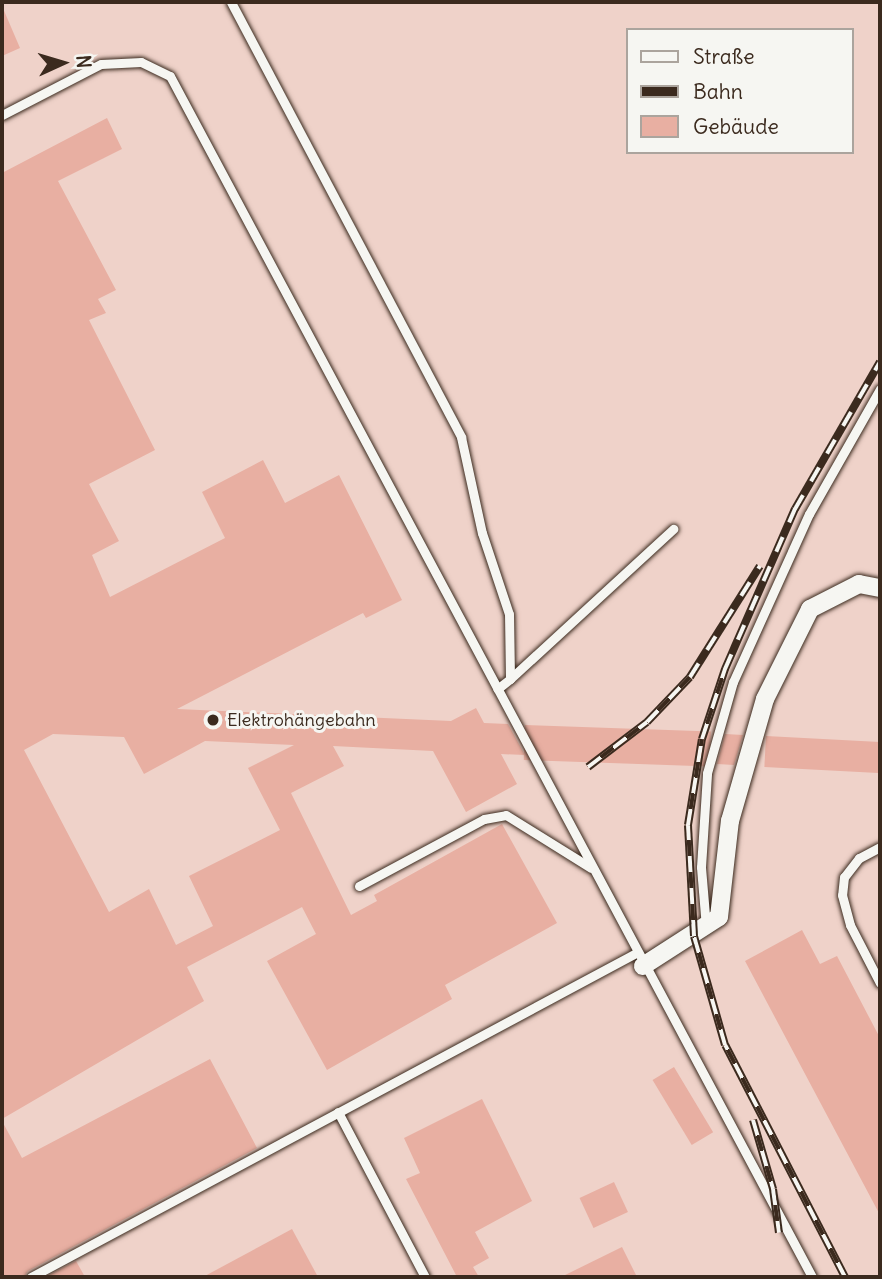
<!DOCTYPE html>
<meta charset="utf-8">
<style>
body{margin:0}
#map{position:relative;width:882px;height:1279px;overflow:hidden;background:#f2e1da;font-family:Delius,sans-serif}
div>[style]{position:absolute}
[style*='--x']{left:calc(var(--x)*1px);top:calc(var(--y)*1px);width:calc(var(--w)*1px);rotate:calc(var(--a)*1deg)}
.built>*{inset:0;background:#efd2c9}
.building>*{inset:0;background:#e8afa2;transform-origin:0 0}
.roads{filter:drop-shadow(0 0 2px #3b2a1e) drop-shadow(0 0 2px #3b2a1e)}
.service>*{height:9px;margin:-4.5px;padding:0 4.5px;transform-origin:4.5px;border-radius:4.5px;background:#f6f6f2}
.minor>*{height:18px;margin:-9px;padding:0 9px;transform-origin:9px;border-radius:9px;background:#f6f6f2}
.rail>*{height:8px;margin-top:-4px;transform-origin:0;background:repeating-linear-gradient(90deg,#f6f6f2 0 16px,#3b2a1e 0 32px);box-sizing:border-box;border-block:2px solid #3b2a1e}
.dots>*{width:19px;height:19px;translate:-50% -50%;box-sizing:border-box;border:4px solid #f6f6f2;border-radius:50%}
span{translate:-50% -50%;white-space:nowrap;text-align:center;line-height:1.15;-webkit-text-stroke:6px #f6f6f2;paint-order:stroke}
.poi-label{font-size:18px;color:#3b2a1e}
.left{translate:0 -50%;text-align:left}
.frame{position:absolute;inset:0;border:4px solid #3b2a1e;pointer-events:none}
.legend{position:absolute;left:626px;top:28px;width:228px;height:126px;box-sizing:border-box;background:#f6f6f2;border:2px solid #aba49d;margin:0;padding:9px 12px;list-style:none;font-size:21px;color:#3b2a1e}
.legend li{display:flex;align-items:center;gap:14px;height:35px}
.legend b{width:35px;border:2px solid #aba49d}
.north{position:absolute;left:28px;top:28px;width:70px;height:70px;-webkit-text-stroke:5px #f6f6f2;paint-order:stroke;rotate:86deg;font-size:19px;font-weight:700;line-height:28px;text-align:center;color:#3b2a1e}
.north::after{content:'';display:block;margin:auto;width:24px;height:32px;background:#3b2a1e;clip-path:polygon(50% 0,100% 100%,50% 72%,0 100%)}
</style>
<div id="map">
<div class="built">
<div style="clip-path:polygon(evenodd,2px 2px,880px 2px,880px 1277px,2px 1277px,2px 2px,628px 30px,852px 30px,852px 152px,628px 152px,628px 30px)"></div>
</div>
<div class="building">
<div style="clip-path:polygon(2px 6px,20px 48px,2px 56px)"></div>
<div style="clip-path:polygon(evenodd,107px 118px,122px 149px,58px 181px,116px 290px,98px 299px,106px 313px,89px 320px,155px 450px,89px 484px,119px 541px,92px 555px,110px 597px,225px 538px,202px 492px,263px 460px,285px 503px,339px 475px,402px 600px,366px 618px,363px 613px,177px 709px,451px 721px,476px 708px,484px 723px,508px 724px,525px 755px,501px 754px,517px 784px,466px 812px,433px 751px,333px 746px,344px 766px,291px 793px,351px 915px,377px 901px,374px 895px,502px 824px,557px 923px,445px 985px,452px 999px,327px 1070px,267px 961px,316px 934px,302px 907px,187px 967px,204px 1001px,2px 1119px,2px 173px,107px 118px,53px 734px,124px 737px,144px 774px,205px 741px,294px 745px,248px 768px,280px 830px,189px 876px,213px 926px,176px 945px,149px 889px,109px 912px,24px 750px,53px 734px)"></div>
<div style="left:525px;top:725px;width:186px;height:35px;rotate:2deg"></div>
<div style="clip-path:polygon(725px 734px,743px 735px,734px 765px,717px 764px)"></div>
<div style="left:766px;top:736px;width:114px;height:31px;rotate:3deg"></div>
<div style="clip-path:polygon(802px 930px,820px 964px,837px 956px,880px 1038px,880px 1215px,745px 961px)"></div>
<div style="clip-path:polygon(210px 1059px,257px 1148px,28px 1271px,24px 1277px,2px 1277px,2px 1121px,22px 1158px)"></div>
<div style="left:674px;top:1067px;width:76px;height:25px;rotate:59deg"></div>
<div style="clip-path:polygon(482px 1099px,532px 1201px,475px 1232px,489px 1258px,473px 1267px,479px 1277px,457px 1277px,406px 1179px,420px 1173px,404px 1138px)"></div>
<div style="left:614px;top:1182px;width:33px;height:38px;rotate:65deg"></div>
<div style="clip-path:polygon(292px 1229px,318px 1277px,203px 1277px)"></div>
<div style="clip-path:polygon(622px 1247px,637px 1277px,561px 1277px)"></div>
<div style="clip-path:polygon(76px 1261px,85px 1277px,45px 1277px)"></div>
</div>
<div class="roads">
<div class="service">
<div style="--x:231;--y:2;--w:492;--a:62.1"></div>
<div style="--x:461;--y:437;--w:98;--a:77.7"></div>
<div style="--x:482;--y:533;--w:85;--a:71.6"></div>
<div style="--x:509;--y:614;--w:65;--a:89.1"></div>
<div style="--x:510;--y:679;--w:16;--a:142"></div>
<div style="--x:2;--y:115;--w:111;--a:-27.3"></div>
<div style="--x:101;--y:64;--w:40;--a:-2.9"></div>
<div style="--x:141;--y:62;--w:32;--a:26"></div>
<div style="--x:170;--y:76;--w:1362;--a:61.87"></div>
<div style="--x:510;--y:679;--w:222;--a:-42.6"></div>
<div style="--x:880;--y:847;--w:24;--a:152"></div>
<div style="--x:859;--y:858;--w:24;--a:128"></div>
<div style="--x:844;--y:877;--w:18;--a:96"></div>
<div style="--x:842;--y:895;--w:31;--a:75"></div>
<div style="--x:850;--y:925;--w:65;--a:62.7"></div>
<div style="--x:359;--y:886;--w:142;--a:-28.2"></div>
<div style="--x:484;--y:819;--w:22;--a:-10"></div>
<div style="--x:506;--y:815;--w:100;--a:31.9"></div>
<div style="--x:706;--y:927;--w:60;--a:-94.8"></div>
<div style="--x:701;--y:867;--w:94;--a:-86.3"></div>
<div style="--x:707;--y:773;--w:95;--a:-74.1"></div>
<div style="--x:733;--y:682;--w:184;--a:-65.7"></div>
<div style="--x:809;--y:514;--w:144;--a:-60.4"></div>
<div style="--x:338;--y:1112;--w:187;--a:62.2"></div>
<div style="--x:31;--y:1277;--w:686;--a:-28.17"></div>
</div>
<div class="minor">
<div style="--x:643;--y:966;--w:90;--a:-32.8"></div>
<div style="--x:719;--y:917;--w:97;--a:-83.5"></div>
<div style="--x:730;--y:821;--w:127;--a:-74"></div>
<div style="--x:765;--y:699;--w:101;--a:-63.4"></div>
<div style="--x:810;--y:609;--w:55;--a:-27"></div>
<div style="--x:859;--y:584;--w:21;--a:11"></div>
</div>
</div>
<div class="rail">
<div style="--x:588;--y:767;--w:74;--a:-37.3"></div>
<div style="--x:647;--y:722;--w:62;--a:-46.3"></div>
<div style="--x:690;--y:677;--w:131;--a:-57.8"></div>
<div style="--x:753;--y:1120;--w:72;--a:73.8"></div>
<div style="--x:773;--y:1189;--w:44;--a:82.2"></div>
<div style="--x:845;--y:1277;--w:261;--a:-117.3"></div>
<div style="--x:725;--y:1045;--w:113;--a:-105.9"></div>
<div style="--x:694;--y:936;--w:111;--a:-93.1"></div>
<div style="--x:688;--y:825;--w:87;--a:-80.8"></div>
<div style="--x:702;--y:739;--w:74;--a:-71.8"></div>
<div style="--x:725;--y:669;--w:175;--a:-66.4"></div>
<div style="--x:795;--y:509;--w:170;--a:-60"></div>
</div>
<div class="dots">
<div style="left:213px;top:720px;background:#3b2a1e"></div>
</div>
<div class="poi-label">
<span class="left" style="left:227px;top:720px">Elektrohängebahn</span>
</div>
<div class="frame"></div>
<ul class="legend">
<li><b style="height:9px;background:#f6f6f2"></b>Straße</li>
<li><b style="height:9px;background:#3b2a1e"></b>Bahn</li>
<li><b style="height:19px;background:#e8afa2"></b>Gebäude</li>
</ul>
<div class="north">N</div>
</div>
